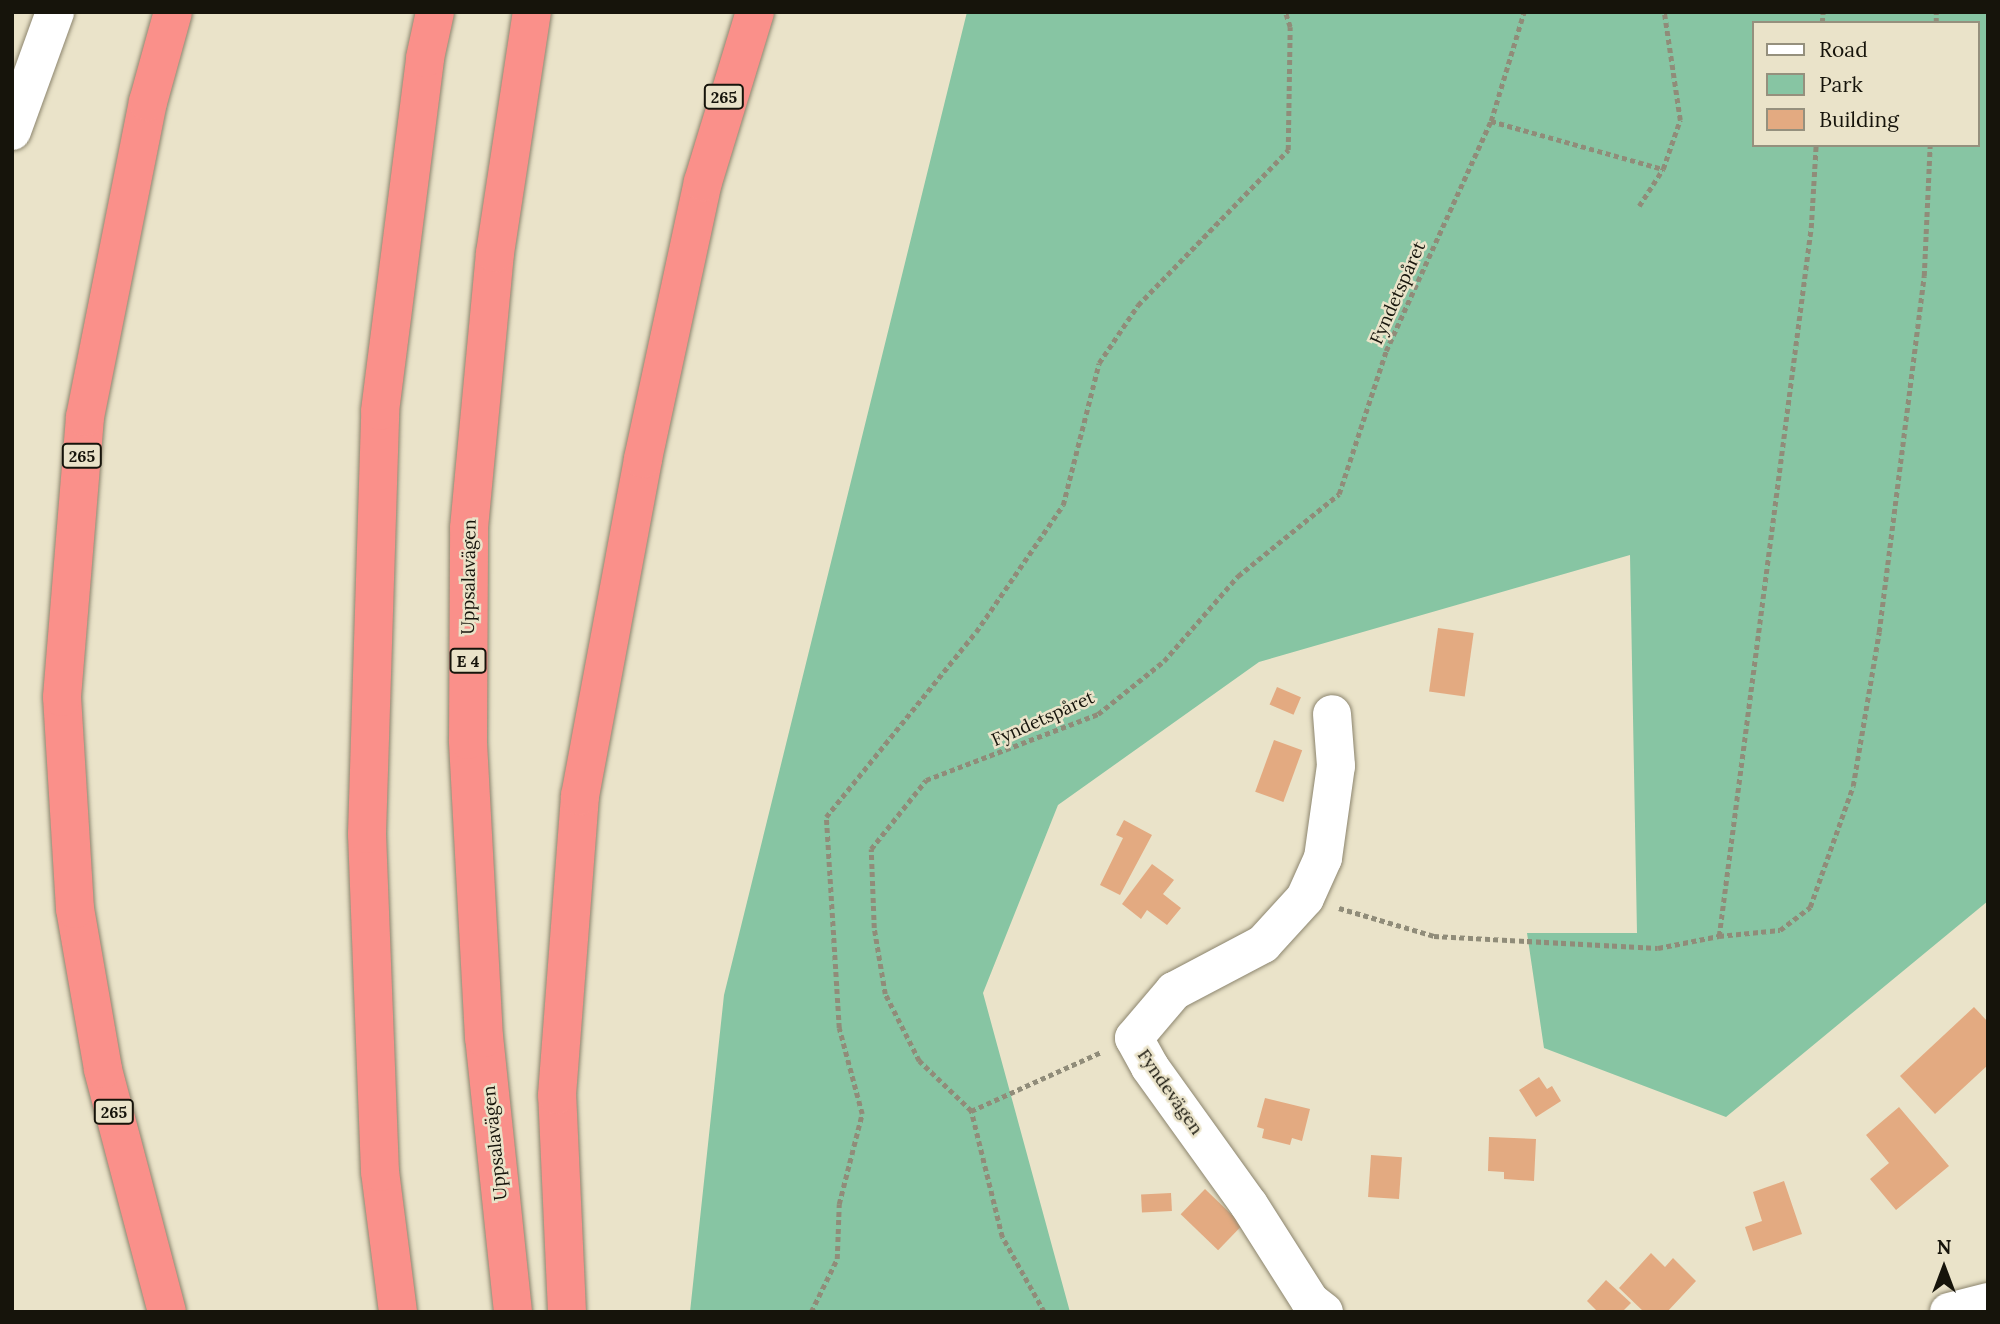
<!DOCTYPE html>
<meta charset="utf-8">
<style>
body{margin:0}
#map{position:relative;width:2000px;height:1324px;overflow:hidden;background:#eae3c9;font-family:Lora,serif}
div>[style]{position:absolute}
[style*='--x']{left:calc(var(--x)*1px);top:calc(var(--y)*1px);width:calc(var(--w)*1px);rotate:calc(var(--a)*1deg)}
.green>*{inset:0;background:#87c5a3}
.building>*{inset:0;background:#e3aa81;transform-origin:0 0}
.path>*{height:4.5px;margin-top:-2.25px;transform-origin:0;background:repeating-linear-gradient(90deg,#908c79 0 5px,transparent 0 8.5px)}
.roads{filter:drop-shadow(0 0 2px #8c856e) drop-shadow(0 0 2px #8c856e)}
.minor>*{height:38px;margin:-19px;padding:0 19px;transform-origin:19px;border-radius:19px;background:#fff}
.highway>*{height:38px;margin:-19px;padding:0 19px;transform-origin:19px;border-radius:19px;background:#fa908a}
span{translate:-50% -50%;white-space:nowrap;text-align:center;line-height:1.15;-webkit-text-stroke:5px #eae3c9;paint-order:stroke}
.shield-label span{padding:2px 5px;background:#eae3c9;border:2px solid;border-radius:5px;-webkit-text-stroke-width:0}
.shield-label{font-size:16px;color:#16140b;font-weight:700}
.street-label{font-size:18px;color:#16140b}
.frame{position:absolute;inset:0;border:14px solid #16140b;pointer-events:none}
.legend{position:absolute;left:1752px;top:21px;width:228px;height:126px;box-sizing:border-box;background:#eae3c9;border:2px solid #95907d;margin:0;padding:9px 12px;list-style:none;font-size:21px;color:#16140b}
.legend li{display:flex;align-items:center;gap:14px;height:35px}
.legend b{width:35px;border:2px solid #95907d}
.north{position:absolute;left:1909px;top:1233px;width:70px;height:70px;-webkit-text-stroke:5px #eae3c9;paint-order:stroke;rotate:0deg;font-size:19px;font-weight:700;line-height:28px;text-align:center;color:#16140b}
.north::after{content:'';display:block;margin:auto;width:24px;height:32px;background:#16140b;clip-path:polygon(50% 0,100% 100%,50% 72%,0 100%)}
</style>
<div id="map">
<div class="green">
<div style="clip-path:polygon(evenodd,967px 12px,1988px 12px,1988px 901px,1726px 1117px,1544px 1048px,1527px 933px,1637px 933px,1630px 555px,1259px 662px,1058px 805px,983px 993px,1070px 1312px,690px 1312px,724px 995px,967px 12px,1753px 23px,1977px 23px,1977px 145px,1753px 145px,1753px 23px)"></div>
</div>
<div class="building">
<div style="left:1438px;top:628px;width:36px;height:64px;rotate:8deg"></div>
<div style="left:1277px;top:687px;width:26px;height:19px;rotate:23deg"></div>
<div style="left:1274px;top:740px;width:30px;height:55px;rotate:20deg"></div>
<div style="clip-path:polygon(1124px 820px,1152px 835px,1120px 895px,1100px 885px,1123px 838px,1116px 835px)"></div>
<div style="clip-path:polygon(1152px 864px,1174px 880px,1163px 894px,1181px 908px,1167px 925px,1147px 910px,1141px 919px,1122px 904px)"></div>
<div style="clip-path:polygon(1974px 1007px,1988px 1022px,1988px 1065px,1935px 1114px,1900px 1076px)"></div>
<div style="clip-path:polygon(1539px 1077px,1547px 1089px,1552px 1086px,1561px 1101px,1536px 1117px,1519px 1090px)"></div>
<div style="clip-path:polygon(1265px 1098px,1310px 1109px,1302px 1141px,1292px 1138px,1290px 1145px,1262px 1138px,1264px 1129px,1257px 1127px)"></div>
<div style="clip-path:polygon(1899px 1107px,1949px 1166px,1896px 1210px,1870px 1179px,1889px 1163px,1866px 1135px)"></div>
<div style="clip-path:polygon(1489px 1137px,1536px 1139px,1534px 1181px,1504px 1179px,1504px 1172px,1488px 1171px)"></div>
<div style="left:1371px;top:1155px;width:31px;height:42px;rotate:4deg"></div>
<div style="clip-path:polygon(1784px 1181px,1802px 1234px,1753px 1251px,1745px 1227px,1762px 1221px,1753px 1192px)"></div>
<div style="left:1205px;top:1189px;width:52px;height:35px;rotate:44deg"></div>
<div style="left:1171px;top:1193px;width:18px;height:30px;rotate:87deg"></div>
<div style="clip-path:polygon(1651px 1253px,1665px 1267px,1673px 1258px,1696px 1281px,1667px 1312px,1644px 1312px,1619px 1288px)"></div>
<div style="clip-path:polygon(1606px 1280px,1631px 1303px,1622px 1312px,1598px 1312px,1587px 1301px)"></div>
</div>
<div class="path">
<div style="--x:1822;--y:23;--w:11;--a:-85"></div>
<div style="--x:1936;--y:23;--w:11;--a:-90"></div>
<div style="--x:1491;--y:121;--w:179;--a:15.6"></div>
<div style="--x:1639;--y:206;--w:44;--a:-57"></div>
<div style="--x:1663;--y:169;--w:52;--a:-70.9"></div>
<div style="--x:1680;--y:120;--w:109;--a:-98.4"></div>
<div style="--x:1339;--y:908;--w:99;--a:16.4"></div>
<div style="--x:1434;--y:936;--w:224;--a:3.1"></div>
<div style="--x:1658;--y:948;--w:62;--a:-11.1"></div>
<div style="--x:1719;--y:936;--w:61;--a:-5.6"></div>
<div style="--x:1780;--y:930;--w:38;--a:-37"></div>
<div style="--x:1810;--y:907;--w:128;--a:-70.4"></div>
<div style="--x:1853;--y:786;--w:156;--a:-80.4"></div>
<div style="--x:1879;--y:632;--w:359;--a:-82.8"></div>
<div style="--x:1924;--y:276;--w:131;--a:-87.4"></div>
<div style="--x:1719;--y:936;--w:714;--a:-82.6"></div>
<div style="--x:1811;--y:228;--w:83;--a:-86.6"></div>
<div style="--x:971;--y:1111;--w:143;--a:-24.4"></div>
<div style="--x:811;--y:1312;--w:59;--a:-63.9"></div>
<div style="--x:837;--y:1259;--w:55;--a:-87.9"></div>
<div style="--x:839;--y:1204;--w:93;--a:-75.7"></div>
<div style="--x:862;--y:1114;--w:89;--a:-105"></div>
<div style="--x:839;--y:1028;--w:211;--a:-93.5"></div>
<div style="--x:826;--y:817;--w:238;--a:-51"></div>
<div style="--x:976;--y:632;--w:154;--a:-55.6"></div>
<div style="--x:1063;--y:505;--w:146;--a:-75.8"></div>
<div style="--x:1099;--y:363;--w:70;--a:-56.1"></div>
<div style="--x:1138;--y:305;--w:216;--a:-45.9"></div>
<div style="--x:1288;--y:150;--w:123;--a:-89.1"></div>
<div style="--x:1290;--y:27;--w:16;--a:-108"></div>
<div style="--x:1044;--y:1312;--w:86;--a:-119.2"></div>
<div style="--x:1002;--y:1237;--w:130;--a:-103.8"></div>
<div style="--x:971;--y:1111;--w:72;--a:-136.1"></div>
<div style="--x:919;--y:1061;--w:75;--a:-116.9"></div>
<div style="--x:885;--y:994;--w:67;--a:-99.5"></div>
<div style="--x:874;--y:928;--w:79;--a:-92.2"></div>
<div style="--x:871;--y:849;--w:88;--a:-51.4"></div>
<div style="--x:926;--y:780;--w:184;--a:-21"></div>
<div style="--x:1098;--y:714;--w:85;--a:-38.8"></div>
<div style="--x:1164;--y:661;--w:113;--a:-49"></div>
<div style="--x:1238;--y:576;--w:130;--a:-39.1"></div>
<div style="--x:1339;--y:494;--w:151;--a:-71.8"></div>
<div style="--x:1386;--y:351;--w:253;--a:-65.5"></div>
<div style="--x:1491;--y:121;--w:114;--a:-73.2"></div>
</div>
<div class="roads">
<div class="minor">
<div style="--x:12;--y:131;--w:127;--a:-70.1"></div>
<div style="--x:1324;--y:1312;--w:18;--a:-142"></div>
<div style="--x:1310;--y:1301;--w:114;--a:-122.4"></div>
<div style="--x:1249;--y:1205;--w:170;--a:-125.7"></div>
<div style="--x:1150;--y:1067;--w:33;--a:-119"></div>
<div style="--x:1134;--y:1038;--w:62;--a:-49.6"></div>
<div style="--x:1174;--y:991;--w:101;--a:-27.8"></div>
<div style="--x:1263;--y:944;--w:62;--a:-47.6"></div>
<div style="--x:1305;--y:898;--w:44;--a:-65.8"></div>
<div style="--x:1323;--y:858;--w:93;--a:-82"></div>
<div style="--x:1336;--y:766;--w:52;--a:-94.4"></div>
<div style="--x:1949;--y:1312;--w:40;--a:-14.4"></div>
</div>
<div class="highway">
<div style="--x:167;--y:1312;--w:251;--a:-104.8"></div>
<div style="--x:103;--y:1069;--w:162;--a:-99.9"></div>
<div style="--x:75;--y:909;--w:212;--a:-93.5"></div>
<div style="--x:62;--y:697;--w:281;--a:-85.3"></div>
<div style="--x:85;--y:417;--w:321;--a:-78.7"></div>
<div style="--x:148;--y:102;--w:93;--a:-74.5"></div>
<div style="--x:398;--y:1312;--w:141;--a:-97.3"></div>
<div style="--x:380;--y:1172;--w:338;--a:-92.2"></div>
<div style="--x:367;--y:834;--w:423;--a:-88.2"></div>
<div style="--x:380;--y:411;--w:356;--a:-82.7"></div>
<div style="--x:425;--y:58;--w:47;--a:-77.7"></div>
<div style="--x:513;--y:1312;--w:276;--a:-96"></div>
<div style="--x:484;--y:1038;--w:298;--a:-93.1"></div>
<div style="--x:468;--y:740;--w:212;--a:-89.7"></div>
<div style="--x:469;--y:528;--w:276;--a:-84.6"></div>
<div style="--x:495;--y:253;--w:244;--a:-81.3"></div>
<div style="--x:567;--y:1312;--w:217;--a:-92.6"></div>
<div style="--x:557;--y:1095;--w:300;--a:-85.6"></div>
<div style="--x:580;--y:796;--w:343;--a:-79.4"></div>
<div style="--x:643;--y:459;--w:283;--a:-77.8"></div>
<div style="--x:703;--y:182;--w:178;--a:-73"></div>
</div>
</div>
<div class="shield-label">
<span style="left:724px;top:97px">265</span>
<span style="left:82px;top:456px">265</span>
<span style="left:468px;top:661px">E 4</span>
<span style="left:114px;top:1112px">265</span>
</div>
<div class="street-label">
<span style="left:1398px;top:293px;rotate:-66deg">Fyndetspåret</span>
<span style="left:469px;top:577px;rotate:-89deg">Uppsalavägen</span>
<span style="left:1043px;top:719px;rotate:-24deg">Fyndetspåret</span>
<span style="left:1170px;top:1092px;rotate:55deg">Fyndevägen</span>
<span style="left:495px;top:1143px;rotate:-96deg">Uppsalavägen</span>
</div>
<div class="frame"></div>
<ul class="legend">
<li><b style="height:9px;background:#fff"></b>Road</li>
<li><b style="height:19px;background:#87c5a3"></b>Park</li>
<li><b style="height:19px;background:#e3aa81"></b>Building</li>
</ul>
<div class="north">N</div>
</div>
